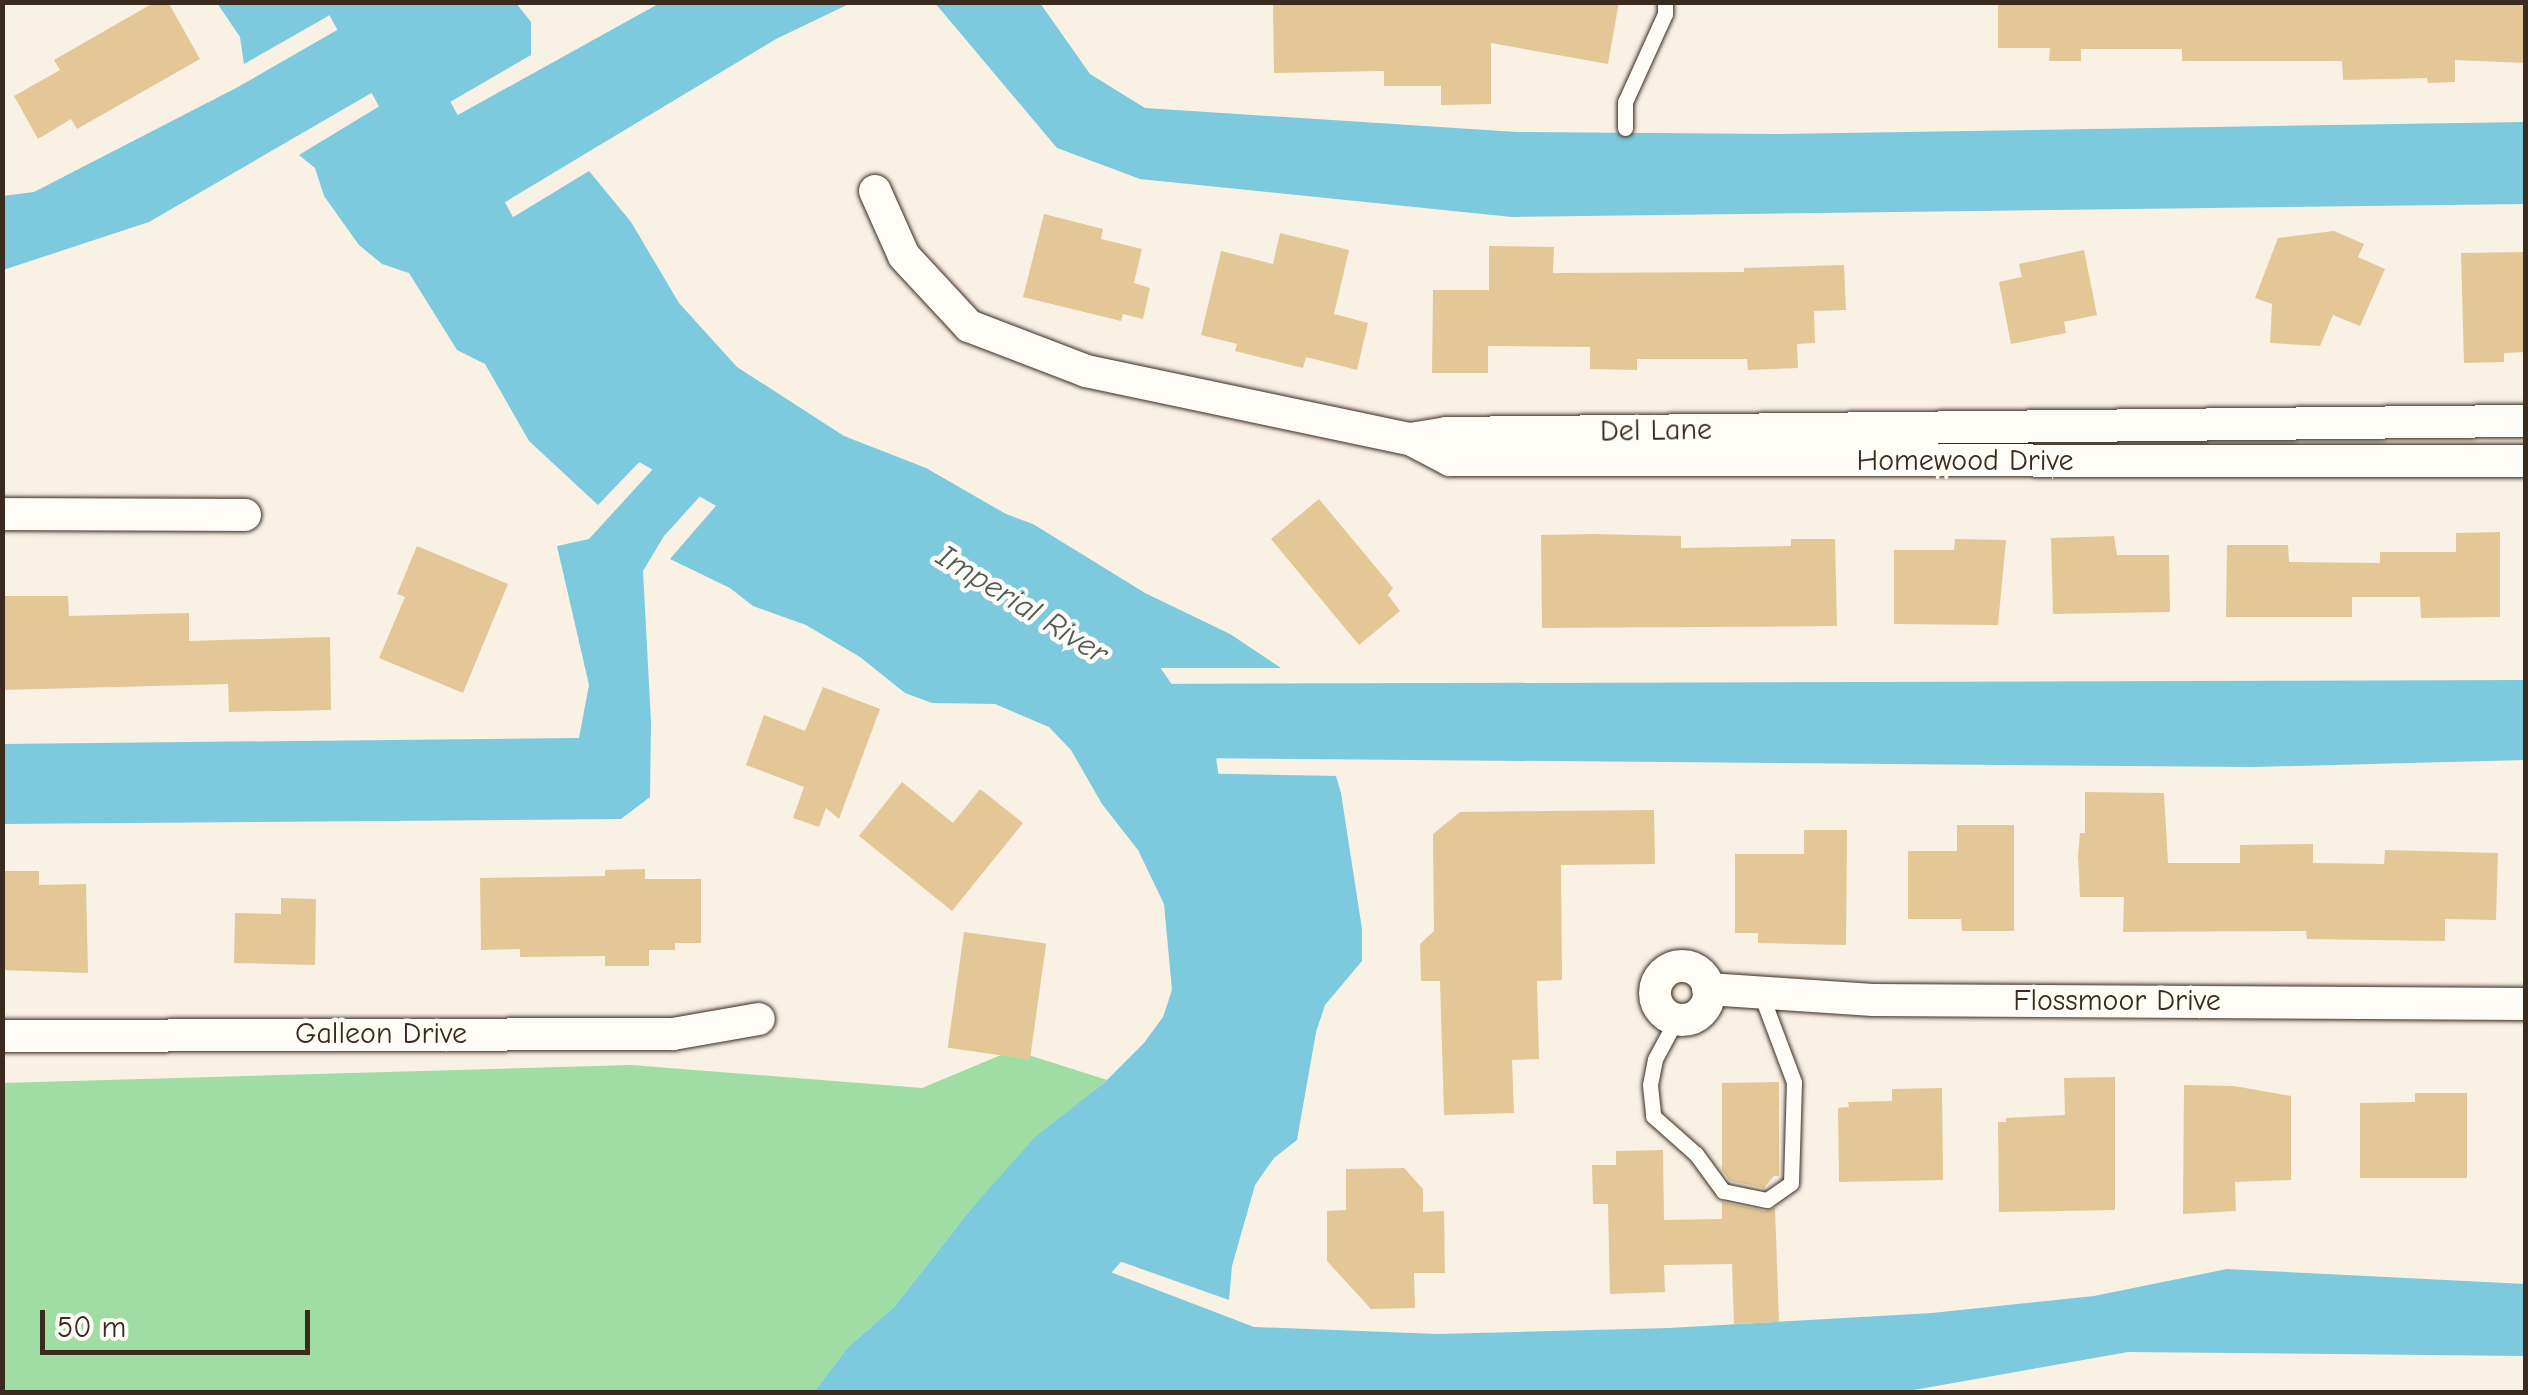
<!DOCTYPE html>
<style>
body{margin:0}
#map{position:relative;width:2528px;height:1395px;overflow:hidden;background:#f8f1e4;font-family:"Comic Neue",sans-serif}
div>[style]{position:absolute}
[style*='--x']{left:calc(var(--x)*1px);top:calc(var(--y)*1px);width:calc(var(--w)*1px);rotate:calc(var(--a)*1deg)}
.green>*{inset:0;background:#9fdda5}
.water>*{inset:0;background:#7dc9dd}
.river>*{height:65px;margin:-32.5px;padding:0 32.5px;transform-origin:32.5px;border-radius:32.5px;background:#7dc9dd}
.building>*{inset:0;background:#e3c797;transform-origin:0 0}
.roads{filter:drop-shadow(0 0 2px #3b2a1e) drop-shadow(0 0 2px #3b2a1e)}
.lane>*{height:15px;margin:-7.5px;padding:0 7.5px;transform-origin:7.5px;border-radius:7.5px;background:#fdfcf7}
.street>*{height:32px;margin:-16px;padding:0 16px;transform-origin:16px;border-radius:16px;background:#fdfcf7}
.street>.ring{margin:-16px;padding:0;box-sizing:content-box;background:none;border:32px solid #fdfcf7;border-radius:50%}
span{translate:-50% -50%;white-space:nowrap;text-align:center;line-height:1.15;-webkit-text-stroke:9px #fdfcf7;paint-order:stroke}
.street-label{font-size:30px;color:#3b2a1e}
.water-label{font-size:32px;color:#4f5a57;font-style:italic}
.frame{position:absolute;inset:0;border:5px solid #3b2a1e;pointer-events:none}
.scale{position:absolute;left:40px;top:1310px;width:270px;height:45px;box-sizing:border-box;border:5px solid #3b2a1e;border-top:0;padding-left:12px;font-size:30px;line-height:35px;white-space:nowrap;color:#3b2a1e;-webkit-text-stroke:8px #fdfcf7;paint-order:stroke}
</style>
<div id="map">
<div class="green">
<div style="clip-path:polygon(1013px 1050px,1107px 1080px,971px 1209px,894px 1307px,848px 1347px,814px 1392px,3px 1392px,2px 1083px,631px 1065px,922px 1088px)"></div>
</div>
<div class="water">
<div style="clip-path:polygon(217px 3px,351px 3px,244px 64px,240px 37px)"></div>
<div style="clip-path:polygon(376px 3px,516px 3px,531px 22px,531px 55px,412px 124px,412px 138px,464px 231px,487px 233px,589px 171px,631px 222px,679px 303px,737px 367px,844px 436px,926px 468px,1006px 514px,1033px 524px,1145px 593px,1230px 634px,1281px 668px,1132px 668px,1118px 674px,1115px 684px,1117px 693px,1177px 773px,1336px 776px,1341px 793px,1362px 929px,1362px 961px,1325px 1005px,1316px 1032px,1297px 1140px,1274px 1158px,1255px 1185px,1232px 1266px,1229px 1300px,1074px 1245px,938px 1392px,814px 1392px,848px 1347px,894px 1307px,971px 1209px,1035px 1137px,1103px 1084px,1144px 1043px,1163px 1017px,1172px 990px,1164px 904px,1138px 850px,1102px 804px,1071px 750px,1049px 727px,995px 704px,932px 703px,905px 693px,860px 657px,806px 625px,753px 606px,730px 588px,670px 559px,740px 478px,740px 467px,732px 459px,685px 431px,670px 430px,598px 505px,529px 441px,485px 364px,457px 350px,409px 273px,382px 264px,359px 245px,324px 196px,315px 168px,299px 155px,416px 84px,415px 70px)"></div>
<div style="clip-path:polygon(660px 3px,851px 3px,776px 39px,477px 219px,429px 131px)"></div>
<div style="clip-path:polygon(935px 3px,1040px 3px,1090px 74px,1145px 108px,1517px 132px,1777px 134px,2525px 122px,2525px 204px,1512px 217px,1140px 179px,1057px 148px)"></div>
<div style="clip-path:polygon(365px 14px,399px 77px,149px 222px,3px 270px,3px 196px,34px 192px,238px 87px)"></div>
<div style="clip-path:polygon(675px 445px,722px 472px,664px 536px,643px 571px,651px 722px,650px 797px,621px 819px,3px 824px,3px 744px,579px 738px,589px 685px,557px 546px,589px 539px)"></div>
<div style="clip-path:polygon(2525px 680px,2525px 760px,2253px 767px,1183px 758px,1133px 684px)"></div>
<div style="clip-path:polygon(1079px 1260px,1254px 1327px,1438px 1334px,1669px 1328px,1932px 1313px,2094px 1296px,2227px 1269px,2525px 1284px,2525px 1356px,2128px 1352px,1908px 1391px,961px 1392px)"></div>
</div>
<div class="river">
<div style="--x:359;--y:2;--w:271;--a:61.5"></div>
<div style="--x:488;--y:240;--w:81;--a:52.6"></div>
<div style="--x:594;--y:378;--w:45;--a:53.1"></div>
<div style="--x:621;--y:414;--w:177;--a:29.7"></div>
<div style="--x:775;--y:502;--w:45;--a:16.8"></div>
<div style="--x:1052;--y:618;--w:74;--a:32.8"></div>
<div style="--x:1114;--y:658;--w:121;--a:55.4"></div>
<div style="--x:1183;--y:758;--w:106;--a:82.4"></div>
<div style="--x:961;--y:1392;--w:241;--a:-48.4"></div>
<div style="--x:1121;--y:1212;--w:40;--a:-68"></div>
</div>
<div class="building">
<div style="clip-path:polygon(155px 2px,168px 2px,200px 59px,77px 129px,71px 119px,38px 139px,14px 96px,60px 70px,54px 60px)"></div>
<div style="clip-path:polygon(1273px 2px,1619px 2px,1608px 64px,1491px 43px,1491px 104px,1441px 105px,1441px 86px,1384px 86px,1384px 71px,1274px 73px)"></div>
<div style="clip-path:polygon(1998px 2px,2526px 2px,2526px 63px,2455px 60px,2455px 82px,2428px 83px,2427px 78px,2343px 80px,2342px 61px,2182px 61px,2182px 49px,2081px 49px,2081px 61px,2049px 61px,2050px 48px,1998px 48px)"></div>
<div style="clip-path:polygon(1044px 214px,1103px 229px,1101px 239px,1142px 249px,1134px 283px,1150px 288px,1143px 319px,1123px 314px,1121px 321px,1023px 297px)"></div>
<div style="clip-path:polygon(2334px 231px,2364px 244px,2358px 257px,2385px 269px,2360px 326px,2333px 315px,2320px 346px,2270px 343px,2272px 304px,2255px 298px,2278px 238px)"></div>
<div style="clip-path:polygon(1280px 233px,1349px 250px,1334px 314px,1368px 323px,1357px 370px,1306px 357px,1303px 368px,1235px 351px,1237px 344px,1201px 335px,1221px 251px,1273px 264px)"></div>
<div style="clip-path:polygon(1489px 246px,1554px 247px,1553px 273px,1744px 272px,1744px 268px,1844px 265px,1846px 310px,1814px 311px,1815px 343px,1797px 344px,1798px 368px,1748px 370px,1747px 359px,1637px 359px,1637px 370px,1590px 369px,1590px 347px,1488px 346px,1488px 373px,1432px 373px,1433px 290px,1489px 290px)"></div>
<div style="clip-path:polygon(2084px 250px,2097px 315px,2064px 322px,2066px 333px,2011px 344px,1999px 282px,2022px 277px,2019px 264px)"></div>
<div style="clip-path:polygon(2526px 252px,2526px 352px,2504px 353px,2504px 362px,2464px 363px,2461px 253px)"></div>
<div style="clip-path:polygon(1319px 499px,1393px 588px,1388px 595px,1400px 611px,1359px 645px,1271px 539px)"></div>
<div style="clip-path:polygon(2500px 532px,2500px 617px,2421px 618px,2420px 597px,2352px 597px,2352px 617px,2226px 617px,2227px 545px,2288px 545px,2289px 562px,2380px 563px,2380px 552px,2456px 552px,2456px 533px)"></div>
<div style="clip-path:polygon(1594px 534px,1681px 536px,1681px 548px,1791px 546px,1791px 539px,1835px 539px,1837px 626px,1542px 628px,1541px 535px)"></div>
<div style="clip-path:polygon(2114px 536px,2117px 555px,2169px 555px,2170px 612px,2053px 614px,2051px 538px)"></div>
<div style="clip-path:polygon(1955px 539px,2006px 540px,1998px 625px,1894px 624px,1894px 550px,1954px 550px)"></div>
<div style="clip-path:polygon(417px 546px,508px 584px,463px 693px,379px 658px,405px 597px,397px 594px)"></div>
<div style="clip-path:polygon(2px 596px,68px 596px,69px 616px,189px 613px,189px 641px,330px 637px,331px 710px,229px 712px,228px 684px,2px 690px)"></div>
<div style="clip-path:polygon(823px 687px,880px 709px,839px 819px,826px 808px,819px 827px,793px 818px,804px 787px,746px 765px,764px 715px,805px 731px)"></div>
<div style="clip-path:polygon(902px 782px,953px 823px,980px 789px,1023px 823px,952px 911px,859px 836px)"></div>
<div style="clip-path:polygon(2085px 792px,2164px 793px,2168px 863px,2240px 863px,2240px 845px,2313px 844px,2313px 863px,2384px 864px,2385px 850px,2498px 853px,2496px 920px,2445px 919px,2445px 941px,2307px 939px,2306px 931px,2123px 932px,2124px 897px,2080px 897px,2078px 856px,2080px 833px,2085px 833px)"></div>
<div style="clip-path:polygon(1654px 810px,1655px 864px,1561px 865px,1562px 980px,1537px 981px,1539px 1059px,1512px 1060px,1514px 1113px,1444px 1115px,1440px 981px,1421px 981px,1420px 944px,1434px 931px,1433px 834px,1460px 812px)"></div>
<div style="clip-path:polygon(1957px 825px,2014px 825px,2014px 931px,1962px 931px,1961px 919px,1908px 919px,1908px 851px,1957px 851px)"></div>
<div style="clip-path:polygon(1804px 830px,1847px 830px,1846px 945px,1758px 943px,1758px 933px,1735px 933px,1735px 854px,1804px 854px)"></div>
<div style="clip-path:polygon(645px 869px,645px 879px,701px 879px,701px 943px,675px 943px,675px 950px,649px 950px,649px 966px,605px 966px,605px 956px,520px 957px,520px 949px,481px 950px,480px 878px,605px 876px,605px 870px)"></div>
<div style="clip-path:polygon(2px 871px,39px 871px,39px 885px,86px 884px,88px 973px,2px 970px)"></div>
<div style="clip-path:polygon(281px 898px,316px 899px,315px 965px,234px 963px,235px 913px,281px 914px)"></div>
<div style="left:964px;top:932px;width:83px;height:117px;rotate:8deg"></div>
<div style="clip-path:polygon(2115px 1077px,2115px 1210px,1999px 1212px,1998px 1122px,2006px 1122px,2006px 1118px,2065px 1115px,2064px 1078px)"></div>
<div style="clip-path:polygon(1779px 1082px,1779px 1176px,1774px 1176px,1764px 1188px,1730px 1181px,1722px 1170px,1722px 1083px)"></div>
<div style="clip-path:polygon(2184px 1085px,2234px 1086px,2291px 1096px,2291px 1180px,2235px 1182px,2236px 1211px,2183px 1214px)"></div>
<div style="clip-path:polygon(1942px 1088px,1943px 1180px,1839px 1182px,1838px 1108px,1849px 1107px,1848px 1102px,1892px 1101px,1892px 1089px)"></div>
<div style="clip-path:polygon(2415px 1093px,2467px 1093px,2467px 1178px,2360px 1178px,2360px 1103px,2415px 1102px)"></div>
<div style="clip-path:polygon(1663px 1150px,1664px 1220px,1722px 1219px,1722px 1202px,1765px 1211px,1775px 1208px,1779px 1322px,1734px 1324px,1732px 1264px,1664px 1265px,1665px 1292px,1610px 1294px,1608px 1204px,1593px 1204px,1592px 1165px,1616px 1165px,1616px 1151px)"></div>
<div style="clip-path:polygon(1404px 1168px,1423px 1189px,1423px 1212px,1444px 1211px,1445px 1273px,1414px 1273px,1415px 1308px,1371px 1309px,1327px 1261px,1327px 1211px,1346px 1210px,1346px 1169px)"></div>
</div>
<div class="roads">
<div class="lane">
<div style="--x:1625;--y:128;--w:26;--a:-90"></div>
<div style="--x:1625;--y:102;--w:97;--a:-65.6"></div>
<div style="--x:1665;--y:14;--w:12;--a:-90"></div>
<div style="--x:1676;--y:1020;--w:44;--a:118.3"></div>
<div style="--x:1655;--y:1059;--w:26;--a:101"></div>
<div style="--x:1650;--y:1085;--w:31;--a:84"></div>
<div style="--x:1653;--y:1116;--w:57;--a:41.5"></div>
<div style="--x:1696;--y:1154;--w:46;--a:53.9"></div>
<div style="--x:1723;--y:1191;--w:45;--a:11.6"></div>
<div style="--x:1767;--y:1200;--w:29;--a:-35"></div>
<div style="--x:1791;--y:1183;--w:101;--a:-88.3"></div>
<div style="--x:1794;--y:1082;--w:94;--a:-110.6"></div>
</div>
<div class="street">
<div style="--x:875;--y:191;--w:71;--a:66"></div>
<div style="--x:904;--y:256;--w:96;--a:47.1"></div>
<div style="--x:969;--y:326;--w:125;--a:21"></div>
<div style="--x:1086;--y:371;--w:331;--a:11.9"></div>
<div style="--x:1410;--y:439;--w:36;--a:-9"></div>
<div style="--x:1446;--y:433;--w:1080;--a:-0.64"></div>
<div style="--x:1410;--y:439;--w:45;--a:27.7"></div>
<div style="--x:1450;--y:460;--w:1076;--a:0.05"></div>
<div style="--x:2;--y:514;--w:243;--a:0.2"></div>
<div class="ring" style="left:1655px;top:966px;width:22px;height:22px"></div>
<div style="--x:1708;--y:989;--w:165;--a:3.8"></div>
<div style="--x:1873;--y:1000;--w:653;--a:0.35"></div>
<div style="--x:2;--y:1036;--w:671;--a:-0.17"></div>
<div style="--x:673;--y:1034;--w:87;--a:-9.9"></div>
</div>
</div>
<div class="street-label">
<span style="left:1656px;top:431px;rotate:-1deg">Del Lane</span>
<span style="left:1965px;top:461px">Homewood Drive</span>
<span style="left:2117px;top:1001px">Flossmoor Drive</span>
<span style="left:381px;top:1034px">Galleon Drive</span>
</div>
<div class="water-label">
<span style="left:1022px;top:605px;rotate:32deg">Imperial River</span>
</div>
<div class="frame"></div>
<div class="scale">50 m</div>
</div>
